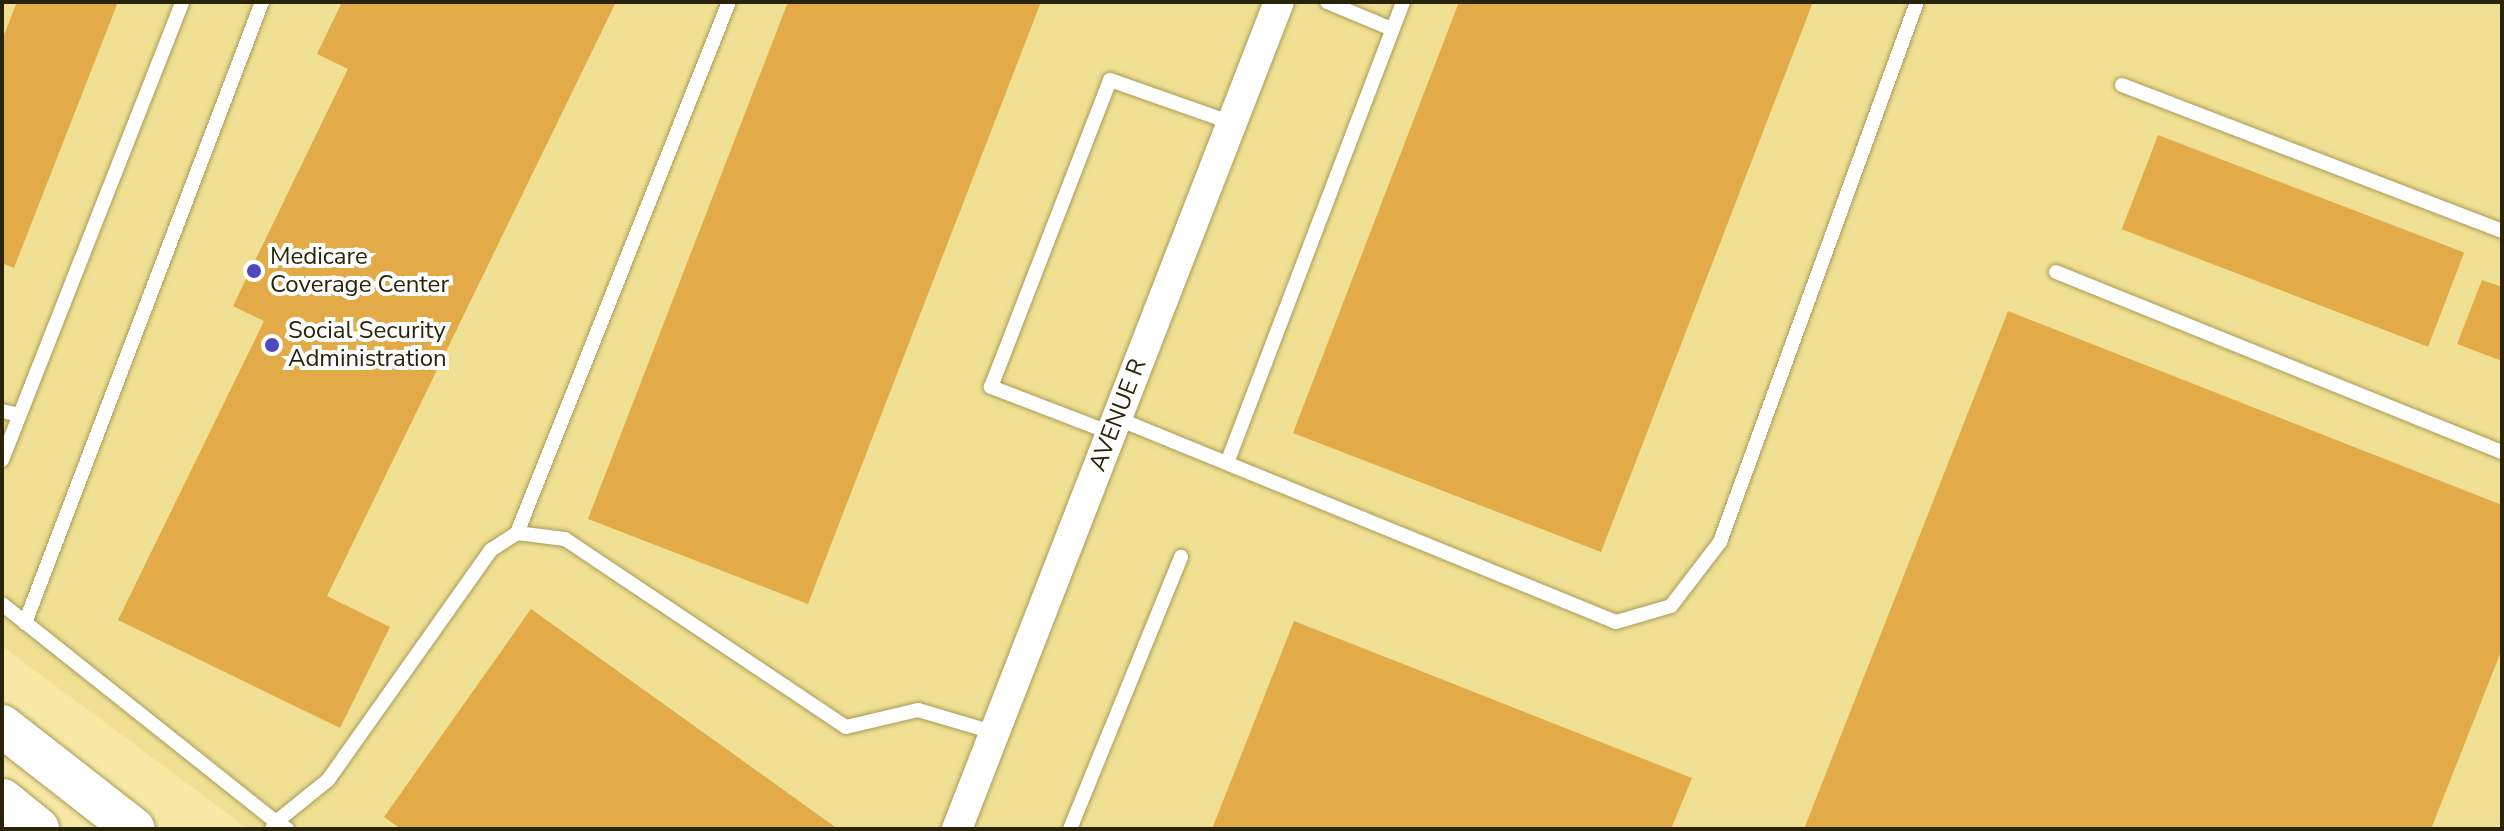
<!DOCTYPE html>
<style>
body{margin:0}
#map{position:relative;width:2504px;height:831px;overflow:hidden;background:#f7e9a5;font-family:"Nunito Sans",sans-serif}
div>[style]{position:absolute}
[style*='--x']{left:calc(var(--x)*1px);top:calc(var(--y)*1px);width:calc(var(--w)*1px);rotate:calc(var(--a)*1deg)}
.built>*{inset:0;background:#efe093}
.building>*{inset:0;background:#e3ab48;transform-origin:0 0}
.roads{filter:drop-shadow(0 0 2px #a89b59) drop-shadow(0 0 2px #a89b59)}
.service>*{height:14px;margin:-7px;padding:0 7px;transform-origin:7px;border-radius:7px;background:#fff}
.minor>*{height:30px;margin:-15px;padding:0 15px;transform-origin:15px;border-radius:15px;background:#fff}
.secondary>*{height:42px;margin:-21px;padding:0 21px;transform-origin:21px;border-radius:21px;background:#fff}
.motorway>*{height:44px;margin:-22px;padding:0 22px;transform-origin:22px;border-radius:22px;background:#fff}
.dots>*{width:22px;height:22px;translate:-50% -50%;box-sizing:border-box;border:4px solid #fff;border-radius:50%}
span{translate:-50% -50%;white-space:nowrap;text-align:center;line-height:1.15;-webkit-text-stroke:8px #fff;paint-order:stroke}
.poi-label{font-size:24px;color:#292307}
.left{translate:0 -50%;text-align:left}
.street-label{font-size:24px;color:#292307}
.frame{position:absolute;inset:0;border:4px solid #292307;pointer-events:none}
</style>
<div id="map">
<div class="built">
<div style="clip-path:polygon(2px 2px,2502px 2px,2502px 829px,248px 829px,2px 646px)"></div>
</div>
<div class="building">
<div style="clip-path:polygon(17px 2px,118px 2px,14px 268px,2px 263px,2px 40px)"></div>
<div style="clip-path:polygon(342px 2px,616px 2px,327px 596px,390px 627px,340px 728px,118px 620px,264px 321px,233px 306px,348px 69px,317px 54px)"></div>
<div style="clip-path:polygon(788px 2px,1041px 2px,808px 604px,588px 519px)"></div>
<div style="clip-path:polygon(1459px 2px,1813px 2px,1601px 552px,1293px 433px)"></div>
<div style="left:2158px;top:135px;width:328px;height:101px;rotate:21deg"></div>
<div style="clip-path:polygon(2482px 280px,2502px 287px,2502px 361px,2457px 344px)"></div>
<div style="clip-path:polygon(2008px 311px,2502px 505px,2502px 649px,2431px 829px,1804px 829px)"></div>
<div style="clip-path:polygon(531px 609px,838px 829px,401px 829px,384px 817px)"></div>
<div style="clip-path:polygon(1294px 621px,1692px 778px,1671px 829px,1212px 829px)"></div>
</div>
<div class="roads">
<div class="service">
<div style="--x:1327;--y:2;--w:70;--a:22.6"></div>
<div style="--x:2122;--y:85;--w:407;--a:21"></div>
<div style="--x:2056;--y:272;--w:481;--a:22"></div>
<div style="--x:2;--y:411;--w:18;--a:13"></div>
<div style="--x:1116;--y:418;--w:540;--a:22.2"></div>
<div style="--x:1616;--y:622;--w:57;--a:-16.2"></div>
<div style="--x:1671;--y:606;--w:81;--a:-52.6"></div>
<div style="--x:1720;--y:542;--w:575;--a:-69.96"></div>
<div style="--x:1111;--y:433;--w:129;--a:-159"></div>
<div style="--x:991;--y:387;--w:329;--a:-68.8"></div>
<div style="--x:1110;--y:80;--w:126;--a:19.4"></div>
<div style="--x:2;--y:460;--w:492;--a:-68.5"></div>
<div style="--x:1227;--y:463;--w:493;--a:-69.1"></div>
<div style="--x:517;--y:533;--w:572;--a:-68.24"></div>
<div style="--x:2;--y:604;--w:350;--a:38.5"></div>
<div style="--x:276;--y:822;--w:8;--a:120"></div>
<div style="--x:25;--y:623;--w:665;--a:-69.11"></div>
<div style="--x:287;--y:829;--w:13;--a:-148"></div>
<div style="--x:276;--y:822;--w:67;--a:-38.9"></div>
<div style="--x:328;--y:780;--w:282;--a:-54.7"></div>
<div style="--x:491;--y:550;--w:31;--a:-33"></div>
<div style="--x:517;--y:533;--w:48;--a:7.1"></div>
<div style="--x:565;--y:539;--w:338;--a:33.8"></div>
<div style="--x:846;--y:727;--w:74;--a:-13.3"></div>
<div style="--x:918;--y:710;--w:81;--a:16.4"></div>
<div style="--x:1070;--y:829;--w:294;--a:-67.8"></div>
</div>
<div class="minor">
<div style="--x:957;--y:829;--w:887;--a:-68.73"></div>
</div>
<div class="secondary">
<div style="--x:2;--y:726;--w:167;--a:38"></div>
</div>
<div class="motorway">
<div style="--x:2;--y:801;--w:45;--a:38.7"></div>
</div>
</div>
<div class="dots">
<div style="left:254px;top:271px;background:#4d49bf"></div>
<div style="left:272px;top:345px;background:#4d49bf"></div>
</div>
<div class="poi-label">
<span class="left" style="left:270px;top:271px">Medicare<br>Coverage Center</span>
<span class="left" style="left:288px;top:345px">Social Security<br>Administration</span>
</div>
<div class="street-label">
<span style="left:1118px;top:415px;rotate:-69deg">AVENUE R</span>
</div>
<div class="frame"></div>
</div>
